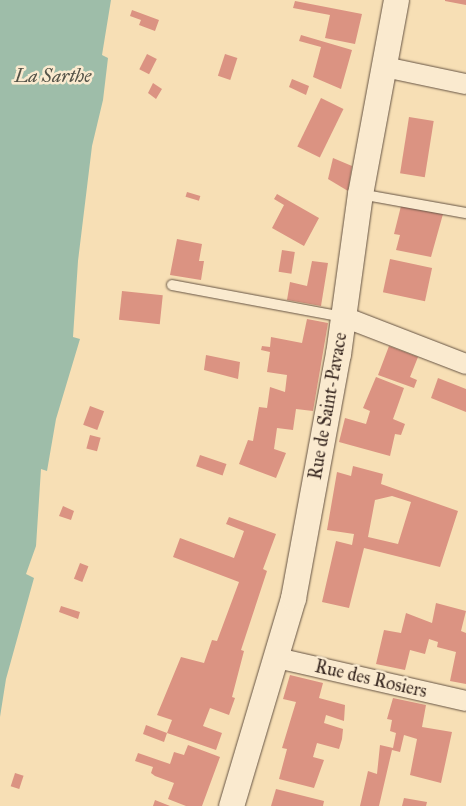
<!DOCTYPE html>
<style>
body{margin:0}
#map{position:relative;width:466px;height:806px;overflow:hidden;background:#f7dfb5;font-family:"IM FELL Great Primer",serif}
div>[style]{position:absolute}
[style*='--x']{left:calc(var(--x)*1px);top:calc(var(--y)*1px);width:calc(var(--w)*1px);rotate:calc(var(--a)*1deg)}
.water>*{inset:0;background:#9ebda9}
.building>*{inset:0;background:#db9382;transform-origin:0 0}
.roads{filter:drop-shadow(0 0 1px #665444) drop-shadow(0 0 1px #665444)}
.service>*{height:10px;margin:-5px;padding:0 5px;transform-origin:5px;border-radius:5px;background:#faeacf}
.minor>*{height:20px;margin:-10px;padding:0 10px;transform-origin:10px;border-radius:10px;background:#faeacf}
.tertiary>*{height:25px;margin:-12.5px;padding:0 12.5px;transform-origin:12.5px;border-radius:12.5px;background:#faeacf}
span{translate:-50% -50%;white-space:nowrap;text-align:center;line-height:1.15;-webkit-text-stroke:5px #faeacf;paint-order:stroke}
.street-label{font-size:18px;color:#35251e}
.water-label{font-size:19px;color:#545348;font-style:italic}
</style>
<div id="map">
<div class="water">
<div style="clip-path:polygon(0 0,111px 0,102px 55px,108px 58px,103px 100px,92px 146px,78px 261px,73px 337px,80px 339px,56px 419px,47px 471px,41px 469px,36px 546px,26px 574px,34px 578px,6px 679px,0 717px)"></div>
</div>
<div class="building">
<div style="clip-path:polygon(445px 0,466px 0,466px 5px,445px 1px)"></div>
<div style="clip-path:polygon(295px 1px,362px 14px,355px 44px,325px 38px,330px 15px,293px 8px)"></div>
<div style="clip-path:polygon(132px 10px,159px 20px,155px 31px,139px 25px,141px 20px,130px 16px)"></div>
<div style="clip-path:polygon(301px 35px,352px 50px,341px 89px,313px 77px,321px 47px,299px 41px)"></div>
<div style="left:147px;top:54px;width:11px;height:17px;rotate:27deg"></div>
<div style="left:225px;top:54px;width:13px;height:23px;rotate:18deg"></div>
<div style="clip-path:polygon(292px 79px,309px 86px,306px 95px,289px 87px)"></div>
<div style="clip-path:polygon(153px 83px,162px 89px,156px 99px,148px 93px)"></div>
<div style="left:321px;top:98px;width:25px;height:54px;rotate:26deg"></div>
<div style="left:409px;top:117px;width:25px;height:57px;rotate:9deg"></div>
<div style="clip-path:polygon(333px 158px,352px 166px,348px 191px,328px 179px)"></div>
<div style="left:187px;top:192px;width:14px;height:5px;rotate:17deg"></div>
<div style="clip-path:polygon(277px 194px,319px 218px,304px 246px,272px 228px,284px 205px,274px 199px)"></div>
<div style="clip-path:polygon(401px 206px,443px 214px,431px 257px,396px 250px,400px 235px,394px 234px)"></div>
<div style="clip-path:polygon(177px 239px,202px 244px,199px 261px,204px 261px,201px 280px,170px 275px)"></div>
<div style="left:282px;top:250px;width:13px;height:22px;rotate:9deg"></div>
<div style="left:390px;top:259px;width:43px;height:34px;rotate:12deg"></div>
<div style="clip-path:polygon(312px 261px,328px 263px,321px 306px,287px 300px,290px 282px,307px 286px)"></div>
<div style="left:122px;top:291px;width:41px;height:29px;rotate:6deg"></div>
<div style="clip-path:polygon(307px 319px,328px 323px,313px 411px,296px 409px,293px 430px,277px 428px,274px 449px,286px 453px,276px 478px,239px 464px,248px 440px,253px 441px,259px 407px,267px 408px,270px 387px,285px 392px,287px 375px,267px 372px,270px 352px,261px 350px,262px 346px,270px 347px,271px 337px,302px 343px)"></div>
<div style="clip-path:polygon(389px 346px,418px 357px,410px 377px,417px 380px,414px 388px,378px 375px)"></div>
<div style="clip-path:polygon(206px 355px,240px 362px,238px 379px,204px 370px)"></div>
<div style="clip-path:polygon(376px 377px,404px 388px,393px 419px,405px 424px,401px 435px,395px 434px,390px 456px,339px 442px,345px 418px,366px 424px,370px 411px,363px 408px)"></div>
<div style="clip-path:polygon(438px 378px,466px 389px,466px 412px,431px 398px)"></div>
<div style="left:90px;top:406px;width:15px;height:20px;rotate:20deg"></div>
<div style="left:90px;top:435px;width:11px;height:14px;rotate:15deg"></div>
<div style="left:200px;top:455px;width:28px;height:12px;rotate:19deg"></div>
<div style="clip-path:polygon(evenodd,353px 466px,383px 474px,381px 484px,458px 511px,440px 567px,364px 548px,349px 608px,322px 602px,336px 541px,352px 545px,354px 534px,327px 530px,337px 472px,351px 476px,353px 466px,392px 496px,411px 502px,398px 544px,368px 537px,375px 500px,392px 496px)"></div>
<div style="clip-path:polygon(63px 506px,74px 511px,71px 520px,59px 516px)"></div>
<div style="clip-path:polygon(229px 517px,276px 534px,263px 569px,267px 571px,241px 650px,244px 651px,232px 697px,235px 698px,229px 715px,210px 708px,203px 726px,222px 733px,216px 750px,167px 733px,164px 742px,143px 734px,146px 725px,167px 733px,172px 720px,157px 715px,181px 657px,204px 663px,212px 640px,217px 641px,239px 582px,173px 557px,180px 538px,234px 558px,244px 531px,226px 524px)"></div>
<div style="left:80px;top:563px;width:9px;height:17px;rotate:21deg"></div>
<div style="clip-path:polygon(436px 603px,466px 611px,461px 631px,466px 633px,466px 684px,450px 681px,456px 652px,437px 647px,438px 642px,429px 639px,425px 654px,410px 650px,405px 670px,376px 664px,384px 630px,401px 633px,406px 613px,432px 623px)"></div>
<div style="clip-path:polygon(61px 606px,80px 612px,78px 619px,59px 612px)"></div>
<div style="clip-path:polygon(290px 675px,323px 683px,319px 698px,345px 705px,344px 721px,326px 715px,324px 723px,343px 729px,342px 739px,339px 749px,317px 743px,313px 757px,324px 760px,314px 788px,279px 779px,287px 749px,282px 748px,296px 702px,283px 699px)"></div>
<div style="clip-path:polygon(393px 698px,426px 705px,422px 727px,452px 732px,441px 783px,410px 775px,417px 739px,404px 735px,400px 752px,392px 750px,379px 806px,360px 806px,368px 771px,377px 774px,380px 745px,393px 748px,396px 733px,390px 731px,392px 720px,387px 719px)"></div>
<div style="clip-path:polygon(188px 745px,220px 757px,202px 806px,186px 806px,168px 799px,174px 783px,155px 776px,151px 773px,153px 767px,135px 761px,138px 753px,170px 764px,174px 752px,184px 755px)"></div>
<div style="left:15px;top:773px;width:9px;height:14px;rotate:18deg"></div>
<div style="clip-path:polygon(276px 789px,324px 801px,323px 806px,271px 806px)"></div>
<div style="clip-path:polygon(404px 798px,427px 802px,426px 806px,402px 806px)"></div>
<div style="clip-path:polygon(155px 800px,170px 806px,153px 806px)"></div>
</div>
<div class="roads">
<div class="service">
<div style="--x:360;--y:194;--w:108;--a:10.2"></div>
<div style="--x:172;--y:285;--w:174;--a:10.6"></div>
</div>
<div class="minor">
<div style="--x:385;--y:67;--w:83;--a:11.9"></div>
<div style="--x:344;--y:317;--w:131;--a:21.1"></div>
<div style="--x:277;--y:658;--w:194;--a:12.8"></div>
</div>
<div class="tertiary">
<div style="--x:231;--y:806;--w:217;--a:-73.4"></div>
<div style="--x:293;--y:598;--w:248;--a:-79.6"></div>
<div style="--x:338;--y:354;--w:162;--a:-82.2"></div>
<div style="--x:360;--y:194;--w:197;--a:-79.5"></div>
</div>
</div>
<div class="street-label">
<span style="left:328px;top:406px;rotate:-80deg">Rue de Saint-Pavace</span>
<span style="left:371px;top:679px;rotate:13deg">Rue des Rosiers</span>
</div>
<div class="water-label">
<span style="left:53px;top:76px">La Sarthe</span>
</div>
</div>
